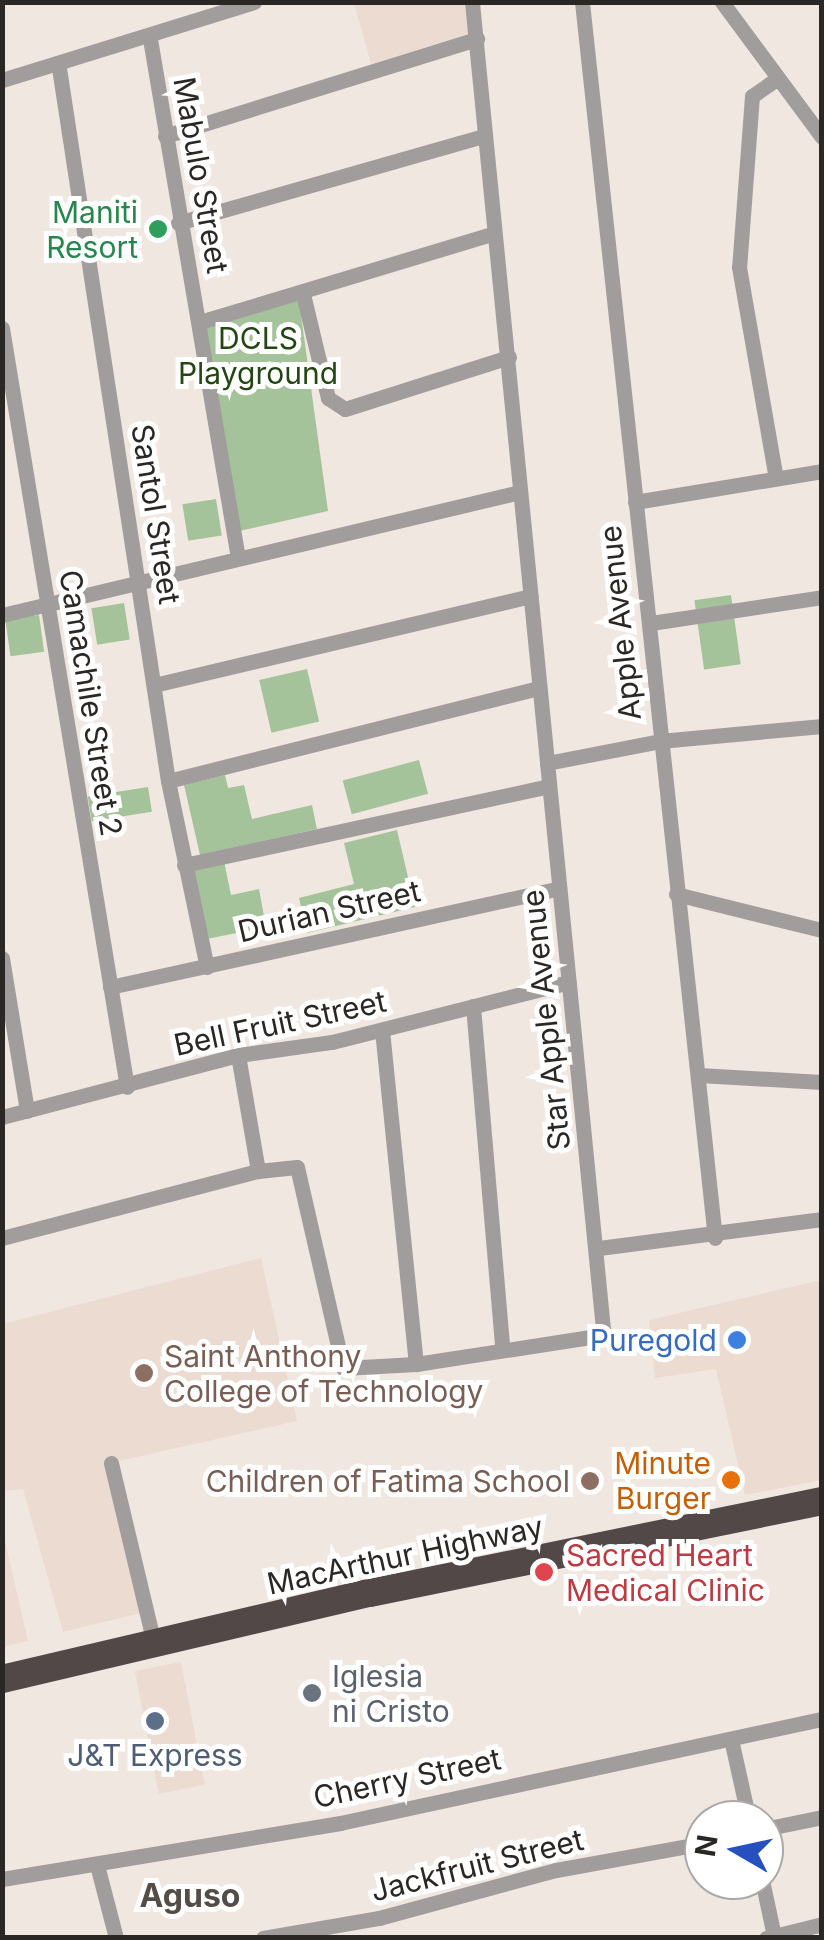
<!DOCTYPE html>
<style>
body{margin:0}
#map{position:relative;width:824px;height:1940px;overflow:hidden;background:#f1e7e1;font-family:Inter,sans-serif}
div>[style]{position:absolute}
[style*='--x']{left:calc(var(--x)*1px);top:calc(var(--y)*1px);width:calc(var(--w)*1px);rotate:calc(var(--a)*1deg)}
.built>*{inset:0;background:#ecdbd1;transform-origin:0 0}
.green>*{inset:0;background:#a5c39a;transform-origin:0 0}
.street>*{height:15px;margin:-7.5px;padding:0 7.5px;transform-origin:7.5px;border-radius:7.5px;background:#a29d9d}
.highway>*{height:28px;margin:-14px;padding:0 14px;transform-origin:14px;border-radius:14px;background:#524848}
.dots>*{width:28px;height:28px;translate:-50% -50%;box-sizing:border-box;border:5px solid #fff;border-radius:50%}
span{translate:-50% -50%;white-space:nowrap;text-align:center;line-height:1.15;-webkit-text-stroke:10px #fff;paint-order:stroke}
.street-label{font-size:30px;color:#2b2725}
.leisure-label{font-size:30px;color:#27864d}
.right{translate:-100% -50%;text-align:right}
.park-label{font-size:30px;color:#234612}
.shop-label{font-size:30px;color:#366cbe}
.education-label{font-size:30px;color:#785e54}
.left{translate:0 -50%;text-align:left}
.food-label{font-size:30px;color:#c56008}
.health-label{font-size:30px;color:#be3a42}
.worship-label{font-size:30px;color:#5b616d}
.service-label{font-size:30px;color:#4e5e75}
.neighbourhood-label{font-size:32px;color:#544c47;font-weight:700}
.frame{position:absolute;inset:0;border:5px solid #2b2725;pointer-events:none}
.north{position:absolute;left:684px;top:1800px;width:100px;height:100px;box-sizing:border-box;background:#fff;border:2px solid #aaa9a8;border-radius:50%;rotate:279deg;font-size:28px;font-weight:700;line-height:40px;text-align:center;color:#2b2725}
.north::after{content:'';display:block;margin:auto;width:35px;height:45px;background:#2650be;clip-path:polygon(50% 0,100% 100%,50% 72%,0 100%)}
</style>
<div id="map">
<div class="built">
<div style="clip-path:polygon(354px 3px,464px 3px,468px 34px,371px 64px)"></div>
<div style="clip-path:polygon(261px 1258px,297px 1421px,105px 1464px,145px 1612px,63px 1632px,23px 1489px,3px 1491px,2px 1324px)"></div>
<div style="clip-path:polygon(821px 1280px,821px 1480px,745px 1495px,716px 1369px,655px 1378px,649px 1320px)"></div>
<div style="clip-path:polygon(3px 1532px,28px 1641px,3px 1647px,2px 1647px)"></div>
<div style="left:181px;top:1662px;width:125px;height:47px;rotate:79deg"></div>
</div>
<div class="green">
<div style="clip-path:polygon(297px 286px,328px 511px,240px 531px,203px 314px)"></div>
<div style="left:216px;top:499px;width:37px;height:34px;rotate:81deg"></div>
<div style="left:731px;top:595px;width:70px;height:37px;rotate:82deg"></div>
<div style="left:124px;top:603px;width:37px;height:33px;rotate:81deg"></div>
<div style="left:39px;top:615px;width:37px;height:34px;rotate:82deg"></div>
<div style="left:307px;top:669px;width:54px;height:49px;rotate:77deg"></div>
<div style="left:419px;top:760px;width:35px;height:79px;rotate:75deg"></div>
<div style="clip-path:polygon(225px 775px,228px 788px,244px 785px,252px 819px,312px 805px,317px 829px,200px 855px,184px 785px)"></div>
<div style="left:148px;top:787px;width:25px;height:61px;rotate:81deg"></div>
<div style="clip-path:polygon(397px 830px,415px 907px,307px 933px,299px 898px,354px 884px,344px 843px)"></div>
<div style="clip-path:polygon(224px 861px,231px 895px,259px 889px,266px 927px,207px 939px,193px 867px)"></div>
</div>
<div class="street">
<div style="--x:582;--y:2;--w:1243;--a:83.86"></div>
<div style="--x:722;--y:2;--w:168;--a:53.5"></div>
<div style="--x:150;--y:39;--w:526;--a:80.38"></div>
<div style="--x:59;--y:68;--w:721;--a:81.31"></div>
<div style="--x:168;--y:781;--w:190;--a:78.2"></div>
<div style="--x:2;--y:80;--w:264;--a:-17.2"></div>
<div style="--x:775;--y:80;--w:28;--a:145"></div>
<div style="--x:752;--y:96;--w:171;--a:94.3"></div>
<div style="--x:739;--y:267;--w:214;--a:80.1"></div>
<div style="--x:165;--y:136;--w:327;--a:-17.3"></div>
<div style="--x:178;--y:223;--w:317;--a:-15.9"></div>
<div style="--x:303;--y:294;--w:107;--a:76.5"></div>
<div style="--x:328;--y:398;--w:20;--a:33"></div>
<div style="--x:345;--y:409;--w:172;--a:-17.6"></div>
<div style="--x:200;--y:322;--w:305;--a:-16.8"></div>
<div style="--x:2;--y:328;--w:769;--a:80.65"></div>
<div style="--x:635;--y:502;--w:190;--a:-9.4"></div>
<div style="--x:2;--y:615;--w:532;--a:-13.36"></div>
<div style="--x:651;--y:623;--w:173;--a:-8.6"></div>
<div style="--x:154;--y:685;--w:387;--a:-13.3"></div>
<div style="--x:547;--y:763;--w:115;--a:-11"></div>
<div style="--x:660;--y:741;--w:163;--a:-5.3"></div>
<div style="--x:168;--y:781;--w:382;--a:-14.1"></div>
<div style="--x:184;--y:865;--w:372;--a:-12.2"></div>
<div style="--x:676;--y:894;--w:150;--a:13.9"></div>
<div style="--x:2;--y:958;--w:155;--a:80.7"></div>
<div style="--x:110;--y:987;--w:460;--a:-12.4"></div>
<div style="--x:473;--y:1006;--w:342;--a:85.1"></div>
<div style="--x:382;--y:1030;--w:336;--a:84.2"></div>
<div style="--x:238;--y:1055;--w:118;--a:80.2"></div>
<div style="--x:699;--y:1075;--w:123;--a:3.3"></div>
<div style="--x:2;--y:1117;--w:244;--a:-14.7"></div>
<div style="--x:238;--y:1055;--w:95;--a:-7.9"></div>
<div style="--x:332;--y:1042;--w:244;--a:-14.2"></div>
<div style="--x:2;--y:1238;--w:265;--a:-14.7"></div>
<div style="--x:258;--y:1171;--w:39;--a:-6"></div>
<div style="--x:297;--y:1167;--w:206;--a:77.1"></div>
<div style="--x:343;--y:1368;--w:73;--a:-3.1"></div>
<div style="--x:416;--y:1364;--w:183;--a:-8.8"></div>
<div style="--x:597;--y:1336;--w:9;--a:-49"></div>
<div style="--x:603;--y:1329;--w:1333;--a:-95.64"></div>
<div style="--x:599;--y:1248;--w:225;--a:-7.4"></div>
<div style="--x:111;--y:1463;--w:185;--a:76.6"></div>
<div style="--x:731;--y:1739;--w:83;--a:77.5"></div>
<div style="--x:764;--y:1829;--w:59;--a:-11.7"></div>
<div style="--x:97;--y:1865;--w:75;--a:75.4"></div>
<div style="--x:2;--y:1879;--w:343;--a:-9.4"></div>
<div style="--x:340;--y:1823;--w:493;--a:-12.2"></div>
<div style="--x:762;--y:1880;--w:57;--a:77.9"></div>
<div style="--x:263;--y:1938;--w:118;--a:-9.8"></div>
<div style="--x:379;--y:1918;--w:183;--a:-15.2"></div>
<div style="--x:556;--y:1870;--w:150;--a:-10.3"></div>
<div style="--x:766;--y:1938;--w:58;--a:-14"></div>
</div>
<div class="highway">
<div style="--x:2;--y:1679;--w:378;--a:-13.2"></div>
<div style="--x:370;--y:1593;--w:461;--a:-11.5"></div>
</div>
<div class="dots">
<div style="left:158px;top:229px;background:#2e9e5b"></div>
<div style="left:737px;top:1340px;background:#3f7fe0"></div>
<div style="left:144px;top:1373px;background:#8d6e63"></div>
<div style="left:731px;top:1480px;background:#e8710a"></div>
<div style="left:590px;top:1481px;background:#8d6e63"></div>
<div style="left:544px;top:1572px;background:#e0444e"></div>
<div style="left:312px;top:1693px;background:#6b7280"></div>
<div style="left:155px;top:1721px;background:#5c6f8a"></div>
</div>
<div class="street-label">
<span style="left:201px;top:175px;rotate:80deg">Mabulo Street</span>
<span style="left:156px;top:514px;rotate:81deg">Santol Street</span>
<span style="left:620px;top:623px;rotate:-96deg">Apple Avenue</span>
<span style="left:91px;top:703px;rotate:81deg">Camachile Street 2</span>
<span style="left:329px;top:911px;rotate:-13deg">Durian Street</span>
<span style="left:546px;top:1020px;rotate:-96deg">Star Apple Avenue</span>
<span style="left:280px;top:1023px;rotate:-12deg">Bell Fruit Street</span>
<span style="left:405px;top:1555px;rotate:-12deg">MacArthur Highway</span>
<span style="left:407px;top:1778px;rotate:-12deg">Cherry Street</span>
<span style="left:477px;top:1865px;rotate:-14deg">Jackfruit Street</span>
</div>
<div class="leisure-label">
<span class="right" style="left:138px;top:229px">Maniti<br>Resort</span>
</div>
<div class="park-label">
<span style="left:258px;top:355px">DCLS<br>Playground</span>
</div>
<div class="shop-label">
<span class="right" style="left:717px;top:1340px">Puregold</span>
</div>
<div class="education-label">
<span class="left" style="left:164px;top:1373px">Saint Anthony<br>College of Technology</span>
<span class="right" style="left:570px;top:1481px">Children of Fatima School</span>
</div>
<div class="food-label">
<span class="right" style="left:711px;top:1480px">Minute<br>Burger</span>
</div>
<div class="health-label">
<span class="left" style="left:566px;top:1572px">Sacred Heart<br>Medical Clinic</span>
</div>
<div class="worship-label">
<span class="left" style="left:332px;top:1693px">Iglesia<br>ni Cristo</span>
</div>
<div class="service-label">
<span style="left:155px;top:1755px">J&amp;T Express</span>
</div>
<div class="neighbourhood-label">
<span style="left:190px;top:1896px">Aguso</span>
</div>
<div class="frame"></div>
<div class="north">N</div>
</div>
